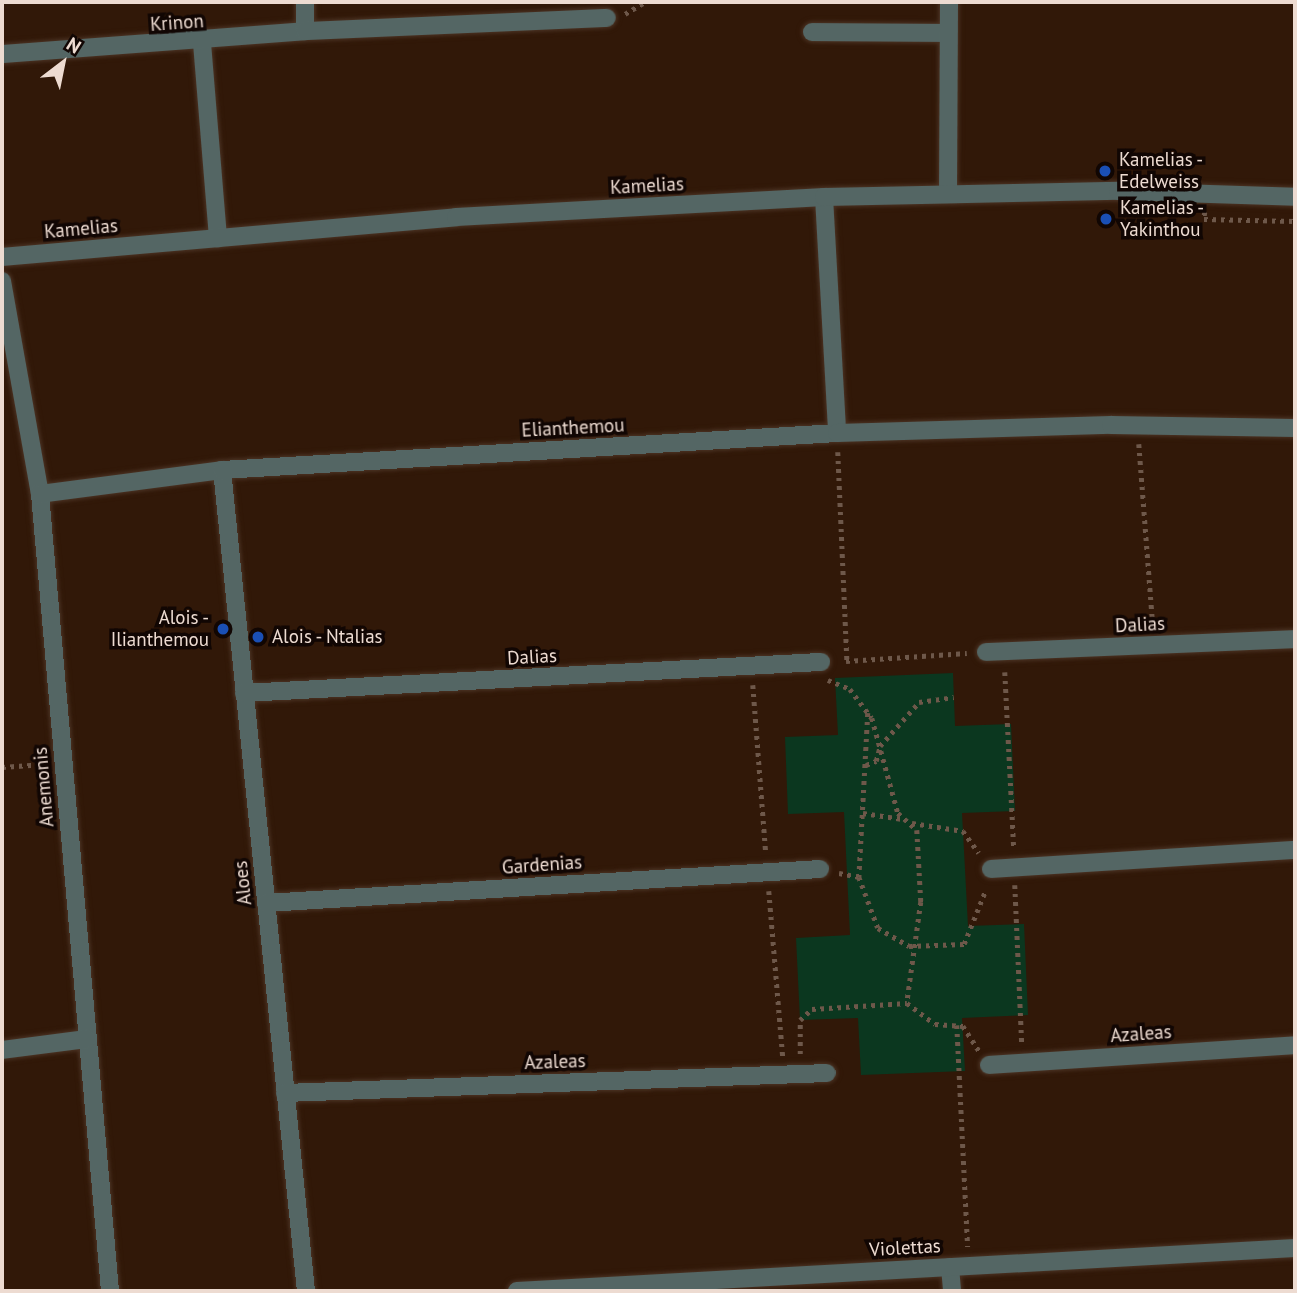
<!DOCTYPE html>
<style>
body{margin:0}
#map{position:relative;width:1297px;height:1293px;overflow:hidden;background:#311808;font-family:"PT Sans",sans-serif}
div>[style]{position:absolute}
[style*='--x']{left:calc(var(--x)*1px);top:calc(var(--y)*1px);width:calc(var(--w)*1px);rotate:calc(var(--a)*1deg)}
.green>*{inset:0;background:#0b371f}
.path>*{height:4.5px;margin-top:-2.25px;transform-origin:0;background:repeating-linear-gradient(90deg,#6e584a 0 3.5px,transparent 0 8.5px)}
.roads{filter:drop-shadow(0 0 2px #4b3324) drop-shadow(0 0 2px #4b3324)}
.minor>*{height:18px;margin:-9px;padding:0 9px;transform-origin:9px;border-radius:9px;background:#546664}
.tertiary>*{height:18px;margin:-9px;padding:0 9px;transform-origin:9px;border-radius:9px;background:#546664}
.dots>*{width:19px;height:19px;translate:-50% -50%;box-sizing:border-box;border:4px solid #110603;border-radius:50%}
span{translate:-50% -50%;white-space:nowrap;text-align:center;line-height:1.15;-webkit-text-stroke:7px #110603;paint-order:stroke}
.street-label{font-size:19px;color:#eddbd1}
.poi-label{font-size:19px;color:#eddbd1}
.left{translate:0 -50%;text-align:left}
.right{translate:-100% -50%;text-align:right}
.frame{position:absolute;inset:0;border:4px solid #eddbd1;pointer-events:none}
.north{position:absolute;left:28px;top:28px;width:70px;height:70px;-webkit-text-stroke:5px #110603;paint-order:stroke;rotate:32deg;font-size:19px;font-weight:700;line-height:28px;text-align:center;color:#eddbd1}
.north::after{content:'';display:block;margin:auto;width:24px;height:32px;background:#eddbd1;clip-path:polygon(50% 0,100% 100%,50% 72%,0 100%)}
</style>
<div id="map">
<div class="green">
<div style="clip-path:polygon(953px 673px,955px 726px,1011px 724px,1015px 811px,962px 813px,968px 926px,1024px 924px,1028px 1015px,962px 1018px,965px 1071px,861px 1075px,858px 1018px,800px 1020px,796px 938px,850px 935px,844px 812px,788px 814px,785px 737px,838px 735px,835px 678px)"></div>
</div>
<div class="path">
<div style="--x:625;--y:14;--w:23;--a:-31"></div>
<div style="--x:1205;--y:212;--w:7;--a:98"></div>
<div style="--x:1204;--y:219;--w:91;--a:1.3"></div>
<div style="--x:1139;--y:444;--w:184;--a:85.6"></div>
<div style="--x:838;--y:452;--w:209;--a:87.5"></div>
<div style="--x:846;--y:661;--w:121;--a:-3.8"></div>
<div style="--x:1005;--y:672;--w:177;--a:87.1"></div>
<div style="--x:828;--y:680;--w:24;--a:22"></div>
<div style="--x:850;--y:689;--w:36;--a:53"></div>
<div style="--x:872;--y:718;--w:98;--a:74.7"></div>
<div style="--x:898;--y:813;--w:25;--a:42"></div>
<div style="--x:917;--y:830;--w:72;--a:86.8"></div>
<div style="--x:921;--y:902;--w:102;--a:97.9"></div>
<div style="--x:907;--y:1003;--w:35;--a:37"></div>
<div style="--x:935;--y:1024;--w:28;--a:4"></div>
<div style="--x:963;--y:1026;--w:30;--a:57"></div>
<div style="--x:753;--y:685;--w:169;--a:85.6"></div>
<div style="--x:868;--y:713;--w:164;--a:93.1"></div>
<div style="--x:859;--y:877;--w:54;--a:69.6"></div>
<div style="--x:878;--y:928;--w:36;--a:30"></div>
<div style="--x:909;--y:946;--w:55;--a:-2.1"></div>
<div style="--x:964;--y:944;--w:59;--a:-68.2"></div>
<div style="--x:866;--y:765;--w:11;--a:-22"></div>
<div style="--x:876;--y:761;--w:16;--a:-75"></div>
<div style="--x:880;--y:746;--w:59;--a:-48.4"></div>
<div style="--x:919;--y:702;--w:35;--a:-8"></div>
<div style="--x:2;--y:767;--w:43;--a:-4"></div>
<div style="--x:863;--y:813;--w:40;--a:8.5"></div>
<div style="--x:912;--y:823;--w:52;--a:8.9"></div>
<div style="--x:963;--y:831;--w:27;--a:54"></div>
<div style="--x:839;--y:873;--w:20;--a:11"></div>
<div style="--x:1015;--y:885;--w:160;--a:87.5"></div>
<div style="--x:769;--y:891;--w:167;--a:85.2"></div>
<div style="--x:957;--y:1025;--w:222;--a:87.2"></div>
<div style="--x:800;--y:1054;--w:34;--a:-90"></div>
<div style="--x:800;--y:1020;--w:16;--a:-43"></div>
<div style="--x:812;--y:1009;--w:95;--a:-3.6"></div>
</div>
<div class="roads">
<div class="minor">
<div style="--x:305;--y:2;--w:29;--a:90"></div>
<div style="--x:812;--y:32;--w:134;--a:0.4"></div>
<div style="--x:202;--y:43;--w:196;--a:85.3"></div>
<div style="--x:2;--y:54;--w:304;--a:-4.3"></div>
<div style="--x:305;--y:31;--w:302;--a:-2.5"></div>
<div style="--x:948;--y:194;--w:192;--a:-89.7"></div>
<div style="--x:824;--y:197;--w:236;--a:86.8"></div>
<div style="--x:2;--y:281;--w:216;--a:79.9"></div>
<div style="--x:40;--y:494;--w:800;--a:84.98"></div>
<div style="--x:222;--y:470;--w:825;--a:84.16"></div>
<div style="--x:40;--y:494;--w:184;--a:-7.5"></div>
<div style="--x:222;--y:470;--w:616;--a:-3.44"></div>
<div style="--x:837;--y:433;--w:274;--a:-1.7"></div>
<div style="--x:1111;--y:425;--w:184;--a:0.9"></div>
<div style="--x:986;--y:652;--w:309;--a:-2.4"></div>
<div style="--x:244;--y:693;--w:578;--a:-3.08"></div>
<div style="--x:991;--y:869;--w:305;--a:-3.6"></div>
<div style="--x:266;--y:903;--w:555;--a:-3.51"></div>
<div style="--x:2;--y:1050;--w:86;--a:-7.4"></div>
<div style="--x:989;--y:1065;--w:307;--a:-3.7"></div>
<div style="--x:285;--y:1093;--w:542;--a:-2.11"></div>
<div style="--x:950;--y:1267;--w:24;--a:85"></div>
<div style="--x:517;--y:1291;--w:779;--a:-3.16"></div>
</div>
<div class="tertiary">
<div style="--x:2;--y:257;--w:456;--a:-5"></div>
<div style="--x:456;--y:217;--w:369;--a:-3.1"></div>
<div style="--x:824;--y:197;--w:294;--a:-1.2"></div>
<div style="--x:1118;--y:191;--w:177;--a:1.9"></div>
</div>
</div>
<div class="dots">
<div style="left:1105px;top:171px;background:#1a4fb4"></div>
<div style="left:1106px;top:219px;background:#1a4fb4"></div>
<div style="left:223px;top:629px;background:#1a4fb4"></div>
<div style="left:258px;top:637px;background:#1a4fb4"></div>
</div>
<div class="street-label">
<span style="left:177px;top:23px;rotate:-4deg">Krinon</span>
<span style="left:647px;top:186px;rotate:-3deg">Kamelias</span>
<span style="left:81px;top:229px;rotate:-5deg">Kamelias</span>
<span style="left:573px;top:428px;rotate:-3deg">Elianthemou</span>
<span style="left:1140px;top:625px;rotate:-3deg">Dalias</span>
<span style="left:532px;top:657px;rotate:-3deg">Dalias</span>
<span style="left:44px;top:787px;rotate:-95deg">Anemonis</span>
<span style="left:542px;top:865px;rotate:-4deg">Gardenias</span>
<span style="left:243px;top:883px;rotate:-96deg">Aloes</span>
<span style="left:1141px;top:1034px;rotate:-4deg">Azaleas</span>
<span style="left:555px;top:1062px;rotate:-2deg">Azaleas</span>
<span style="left:905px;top:1248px;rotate:-3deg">Violettas</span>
</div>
<div class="poi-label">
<span class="left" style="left:1119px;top:171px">Kamelias -<br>Edelweiss</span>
<span class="left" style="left:1120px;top:219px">Kamelias -<br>Yakinthou</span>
<span class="right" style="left:209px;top:629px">Alois -<br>Ilianthemou</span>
<span class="left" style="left:272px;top:637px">Alois - Ntalias</span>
</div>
<div class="frame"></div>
<div class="north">N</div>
</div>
